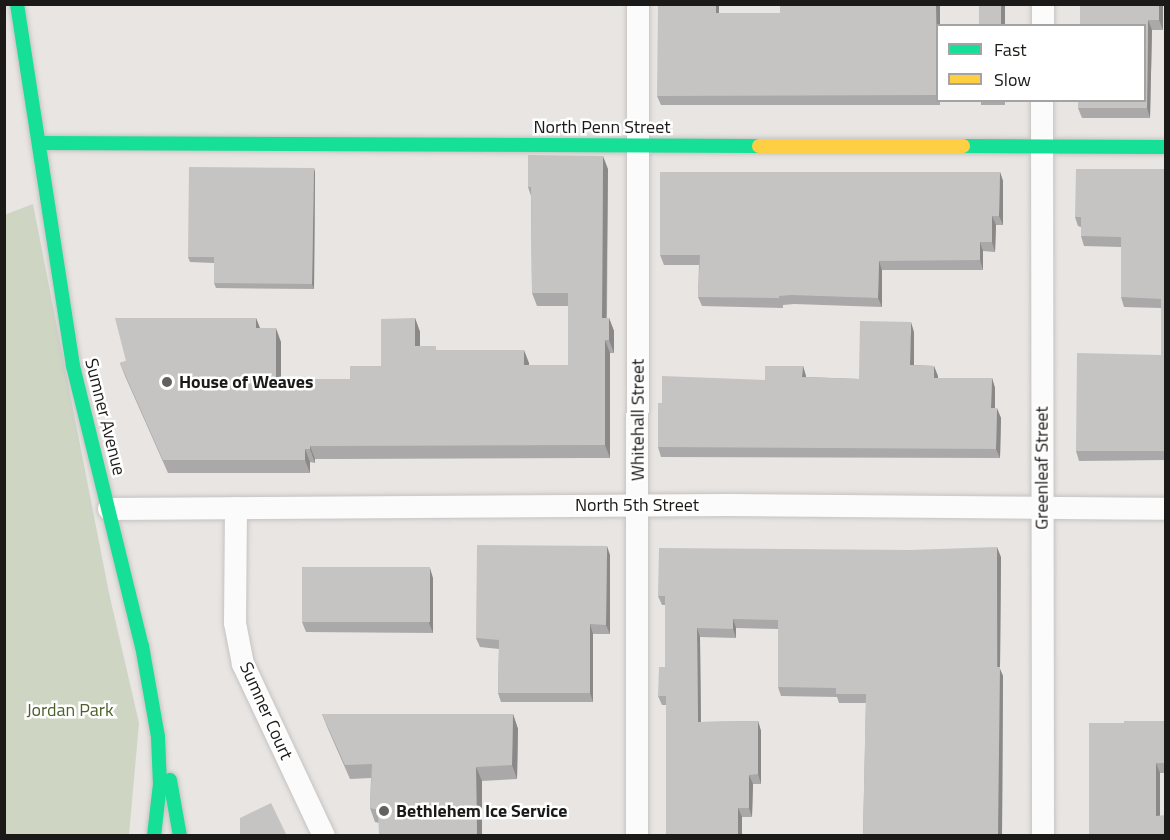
<!DOCTYPE html>
<style>
body{margin:0}
#map{position:relative;width:1170px;height:840px;overflow:hidden;background:#e8e5e3;font-family:"Titillium Web",sans-serif}
div>[style]{position:absolute}
[style*='--x']{left:calc(var(--x)*1px);top:calc(var(--y)*1px);width:calc(var(--w)*1px);rotate:calc(var(--a)*1deg)}
.green>*{inset:0;background:#cfd5c3}
.roads{filter:drop-shadow(0 0 2px #c5c3c1) drop-shadow(0 0 2px #c5c3c1)}
.street>*{height:22px;margin:-11px;padding:0 11px;transform-origin:11px;border-radius:11px;background:#fcfbfb}
.fast>*{height:14px;margin:-7px;padding:0 7px;transform-origin:7px;border-radius:7px;background:#16e098}
.slow>*{height:14px;margin:-7px;padding:0 7px;transform-origin:7px;border-radius:7px;background:#ffcf43}
.wall>*{inset:0;background:#aaa8a8;transform-origin:0 0}
.shaded-wall>*{inset:0;background:#8b8888;transform-origin:0 0}
.building>*{inset:0;background:#c6c3c3;transform-origin:0 0}
.dots>*{width:16px;height:16px;translate:-50% -50%;box-sizing:border-box;border:3px solid #fff;border-radius:50%}
span{translate:-50% -50%;white-space:nowrap;text-align:center;line-height:1.15;-webkit-text-stroke:5px #fff;paint-order:stroke}
.street-label{font-size:18px;color:#1c1a18}
.poi-label{font-size:18px;color:#1c1a18;font-weight:700}
.left{translate:0 -50%;text-align:left}
.park-label{font-size:18px;color:#4c602a}
.frame{position:absolute;inset:0;border:6px solid #1c1a18;pointer-events:none}
.legend{position:absolute;left:936px;top:24px;width:210px;height:78px;box-sizing:border-box;background:#fff;border:2px solid #a4a3a3;margin:0;padding:8px 10px;list-style:none;font-size:18px;color:#1c1a18}
.legend li{display:flex;align-items:center;gap:12px;height:30px}
.legend b{width:30px;border:2px solid #a4a3a3}
</style>
<div id="map">
<div class="green">
<div style="clip-path:polygon(33px 204px,109px 593px,139px 723px,129px 835px,5px 836px,4px 215px)"></div>
</div>
<div class="roads">
<div class="street">
<div style="--x:1043;--y:26;--w:22;--a:-90"></div>
<div style="--x:1042;--y:100;--w:736;--a:89.92"></div>
<div style="--x:236;--y:508;--w:115;--a:90.5"></div>
<div style="--x:235;--y:623;--w:42;--a:79"></div>
<div style="--x:243;--y:664;--w:190;--a:64.8"></div>
<div style="--x:109;--y:509;--w:618;--a:-0.37"></div>
<div style="--x:727;--y:505;--w:439;--a:0.5"></div>
<div style="--x:637;--y:836;--w:832;--a:-89.93"></div>
</div>
<div class="fast">
<div style="--x:17;--y:4;--w:366;--a:81.2"></div>
<div style="--x:73;--y:366;--w:288;--a:76.2"></div>
<div style="--x:142;--y:646;--w:92;--a:80"></div>
<div style="--x:158;--y:737;--w:47;--a:87.6"></div>
<div style="--x:160;--y:784;--w:52;--a:96.6"></div>
<div style="--x:39;--y:143;--w:720;--a:0.24"></div>
<div style="--x:963;--y:146;--w:203;--a:0.3"></div>
<div style="--x:170;--y:780;--w:57;--a:79.9"></div>
</div>
<div class="slow">
<div style="--x:759;--y:146;--w:204;--a:0"></div>
</div>
</div>
<div class="wall">
<div style="clip-path:polygon(719px 4px,719px 13px,780px 13px,780px 4px,940px 4px,940px 26px,938px 26px,938px 100px,940px 100px,940px 105px,661px 105px,657px 96px)"></div>
<div style="clip-path:polygon(1163px 4px,1163px 30px,1152px 30px,1150px 118px,1082px 118px,1078px 108px,1080px 26px)"></div>
<div style="left:981px;top:100px;width:24px;height:5px"></div>
<div style="clip-path:polygon(314px 168px,315px 173px,314px 289px,216px 288px,214px 283px,214px 263px,190px 262px,188px 257px)"></div>
<div style="clip-path:polygon(608px 169px,607px 318px,609px 318px,614px 331px,614px 353px,610px 353px,610px 458px,315px 459px,315px 463px,310px 462px,310px 473px,168px 473px,125px 376px,120px 363px,256px 318px,260px 328px,281px 342px,281px 379px,350px 379px,381px 366px,415px 318px,420px 332px,420px 346px,437px 350px,529px 363px,529px 365px,568px 365px,568px 306px,537px 306px,532px 293px,531px 196px,528px 187px)"></div>
<div style="clip-path:polygon(1166px 169px,1166px 460px,1079px 461px,1076px 451px,1161px 355px,1161px 308px,1124px 307px,1121px 297px,1121px 247px,1084px 246px,1081px 236px,1081px 227px,1078px 226px,1075px 217px)"></div>
<div style="clip-path:polygon(1000px 172px,1003px 181px,1003px 225px,996px 225px,995px 252px,983px 251px,983px 270px,882px 270px,882px 307px,794px 304px,783px 305px,783px 308px,702px 306px,698px 297px,699px 265px,664px 265px,660px 255px)"></div>
<div style="clip-path:polygon(914px 332px,914px 365px,934px 366px,938px 378px,992px 378px,995px 388px,995px 408px,1001px 418px,1000px 458px,661px 457px,658px 447px,662px 403px,765px 380px,803px 366px,806px 377px,859px 379px)"></div>
<div style="clip-path:polygon(610px 555px,610px 634px,593px 634px,593px 702px,501px 702px,498px 693px,499px 649px,480px 647px,476px 638px)"></div>
<div style="clip-path:polygon(1001px 557px,1000px 669px,1003px 676px,1002px 836px,863px 836px,866px 703px,839px 703px,837px 697px,781px 696px,778px 687px,778px 629px,736px 628px,736px 638px,700px 637px,701px 722px,758px 721px,761px 731px,761px 784px,753px 784px,752px 817px,742px 817px,742px 836px,666px 836px,666px 705px,662px 705px,658px 696px,665px 667px,665px 605px,662px 605px,658px 596px)"></div>
<div style="clip-path:polygon(433px 578px,433px 633px,306px 632px,302px 622px)"></div>
<div style="clip-path:polygon(322px 714px,513px 714px,518px 729px,517px 779px,482px 781px,482px 836px,379px 836px,379px 823px,375px 822px,370px 808px,371px 778px,350px 779px,328px 729px)"></div>
<div style="clip-path:polygon(1166px 721px,1166px 773px,1160px 773px,1160px 816px,1166px 836px,1124px 723px)"></div>
</div>
<div class="shaded-wall">
<div style="clip-path:polygon(716px 4px,719px 4px,719px 22px,716px 13px)"></div>
<div style="clip-path:polygon(936px 4px,940px 4px,940px 26px,938px 26px,938px 97px)"></div>
<div style="left:1001px;top:4px;width:4px;height:22px"></div>
<div style="clip-path:polygon(1159px 4px,1163px 4px,1163px 30px,1159px 20px)"></div>
<div style="clip-path:polygon(1148px 20px,1152px 30px,1150px 118px,1147px 108px)"></div>
<div style="clip-path:polygon(603px 156px,608px 169px,606px 331px,602px 318px)"></div>
<div style="clip-path:polygon(314px 168px,315px 173px,314px 289px,312px 284px)"></div>
<div style="clip-path:polygon(1000px 172px,1003px 181px,1003px 225px,999px 216px)"></div>
<div style="clip-path:polygon(992px 216px,996px 225px,995px 252px,992px 242px)"></div>
<div style="clip-path:polygon(980px 242px,983px 251px,983px 270px,980px 260px)"></div>
<div style="clip-path:polygon(879px 261px,882px 270px,882px 307px,878px 298px)"></div>
<div style="clip-path:polygon(256px 318px,261px 331px,256px 328px)"></div>
<div style="clip-path:polygon(415px 318px,420px 332px,420px 360px,415px 346px)"></div>
<div style="clip-path:polygon(609px 318px,614px 331px,614px 353px,609px 340px)"></div>
<div style="clip-path:polygon(911px 322px,914px 332px,914px 375px,910px 365px)"></div>
<div style="clip-path:polygon(276px 328px,281px 342px,281px 392px,276px 379px)"></div>
<div style="clip-path:polygon(605px 340px,610px 353px,610px 458px,605px 445px)"></div>
<div style="clip-path:polygon(524px 350px,529px 363px,529px 378px,524px 365px)"></div>
<div style="clip-path:polygon(803px 366px,806px 376px,806px 387px,802px 377px)"></div>
<div style="clip-path:polygon(934px 366px,938px 376px,938px 388px,934px 378px)"></div>
<div style="clip-path:polygon(992px 378px,995px 388px,995px 418px,991px 408px)"></div>
<div style="clip-path:polygon(997px 408px,1001px 418px,1000px 458px,996px 449px)"></div>
<div style="clip-path:polygon(310px 446px,315px 459px,315px 463px,310px 449px)"></div>
<div style="clip-path:polygon(305px 449px,310px 462px,310px 473px,305px 460px)"></div>
<div style="clip-path:polygon(607px 546px,610px 555px,610px 634px,606px 625px)"></div>
<div style="clip-path:polygon(997px 547px,1001px 557px,1000px 669px,1003px 676px,1002px 836px,998px 836px)"></div>
<div style="clip-path:polygon(430px 568px,433px 578px,433px 633px,429px 623px)"></div>
<div style="clip-path:polygon(733px 619px,736px 628px,736px 638px,733px 629px)"></div>
<div style="clip-path:polygon(590px 624px,593px 634px,593px 702px,590px 693px)"></div>
<div style="clip-path:polygon(697px 628px,700px 637px,701px 731px,698px 722px)"></div>
<div style="clip-path:polygon(513px 714px,518px 729px,517px 779px,512px 765px)"></div>
<div style="clip-path:polygon(758px 721px,761px 731px,761px 784px,758px 774px)"></div>
<div style="clip-path:polygon(1156px 763px,1160px 773px,1160px 825px,1156px 816px)"></div>
<div style="clip-path:polygon(476px 767px,482px 781px,482px 836px,477px 836px)"></div>
<div style="clip-path:polygon(749px 775px,753px 784px,752px 817px,749px 808px)"></div>
<div style="clip-path:polygon(738px 808px,742px 817px,742px 836px,738px 836px)"></div>
</div>
<div class="building">
<div style="clip-path:polygon(658px 4px,716px 4px,716px 13px,780px 13px,780px 4px,936px 4px,937px 95px,657px 96px)"></div>
<div style="left:979px;top:4px;width:22px;height:22px"></div>
<div style="clip-path:polygon(1080px 4px,1159px 4px,1159px 20px,1148px 20px,1147px 108px,1078px 108px,1078px 100px,1144px 100px,1144px 26px,1080px 26px)"></div>
<div style="clip-path:polygon(528px 155px,603px 156px,602px 318px,609px 318px,609px 340px,605px 340px,605px 445px,310px 446px,310px 449px,305px 449px,305px 460px,163px 460px,120px 363px,126px 361px,115px 318px,256px 318px,256px 328px,276px 328px,276px 379px,350px 379px,350px 366px,381px 366px,381px 319px,415px 318px,415px 346px,436px 346px,436px 350px,524px 350px,524px 365px,568px 365px,568px 293px,532px 293px,531px 187px,528px 187px)"></div>
<div style="clip-path:polygon(189px 167px,314px 168px,312px 284px,214px 283px,214px 257px,188px 257px)"></div>
<div style="clip-path:polygon(1076px 169px,1166px 169px,1166px 451px,1076px 451px,1077px 353px,1161px 355px,1161px 299px,1121px 297px,1121px 237px,1081px 236px,1081px 217px,1075px 217px)"></div>
<div style="clip-path:polygon(660px 172px,1000px 172px,999px 216px,992px 216px,992px 242px,980px 242px,980px 260px,879px 261px,878px 298px,791px 295px,779px 296px,779px 298px,698px 297px,700px 255px,660px 255px)"></div>
<div style="clip-path:polygon(860px 321px,911px 322px,910px 365px,934px 366px,934px 378px,992px 378px,991px 408px,997px 408px,996px 449px,658px 447px,658px 403px,662px 403px,662px 376px,765px 380px,765px 366px,803px 366px,802px 377px,859px 379px)"></div>
<div style="clip-path:polygon(477px 545px,607px 546px,606px 625px,590px 624px,590px 693px,498px 693px,499px 640px,476px 638px)"></div>
<div style="clip-path:polygon(997px 547px,997px 667px,1000px 667px,998px 836px,863px 836px,866px 694px,836px 694px,836px 688px,778px 687px,778px 620px,733px 619px,733px 629px,697px 628px,698px 722px,758px 721px,758px 774px,749px 775px,749px 808px,738px 808px,738px 836px,666px 836px,666px 696px,658px 696px,659px 667px,665px 667px,665px 596px,658px 596px,659px 548px,911px 550px)"></div>
<div style="left:302px;top:567px;width:128px;height:55px"></div>
<div style="clip-path:polygon(322px 714px,513px 714px,512px 765px,476px 767px,477px 836px,379px 836px,378px 810px,370px 808px,372px 764px,345px 765px)"></div>
<div style="clip-path:polygon(1124px 721px,1166px 721px,1166px 763px,1156px 763px,1156px 816px,1166px 815px,1166px 836px,1089px 836px,1089px 723px,1124px 723px)"></div>
<div style="clip-path:polygon(271px 803px,287px 836px,240px 836px,240px 818px)"></div>
</div>
<div class="dots">
<div style="left:167px;top:382px;background:#63615f"></div>
<div style="left:384px;top:811px;background:#63615f"></div>
</div>
<div class="street-label">
<span style="left:602px;top:127px">North Penn Street</span>
<span style="left:105px;top:417px;rotate:76deg">Sumner Avenue</span>
<span style="left:638px;top:420px;rotate:-90deg">Whitehall Street</span>
<span style="left:1042px;top:468px;rotate:-90deg">Greenleaf Street</span>
<span style="left:637px;top:505px">North 5th Street</span>
<span style="left:266px;top:711px;rotate:66deg">Sumner Court</span>
</div>
<div class="poi-label">
<span class="left" style="left:179px;top:382px">House of Weaves</span>
<span class="left" style="left:396px;top:811px">Bethlehem Ice Service</span>
</div>
<div class="park-label">
<span style="left:70px;top:710px">Jordan Park</span>
</div>
<div class="frame"></div>
<ul class="legend">
<li><b style="height:8px;background:#16e098"></b>Fast</li>
<li><b style="height:8px;background:#ffcf43"></b>Slow</li>
</ul>
</div>
